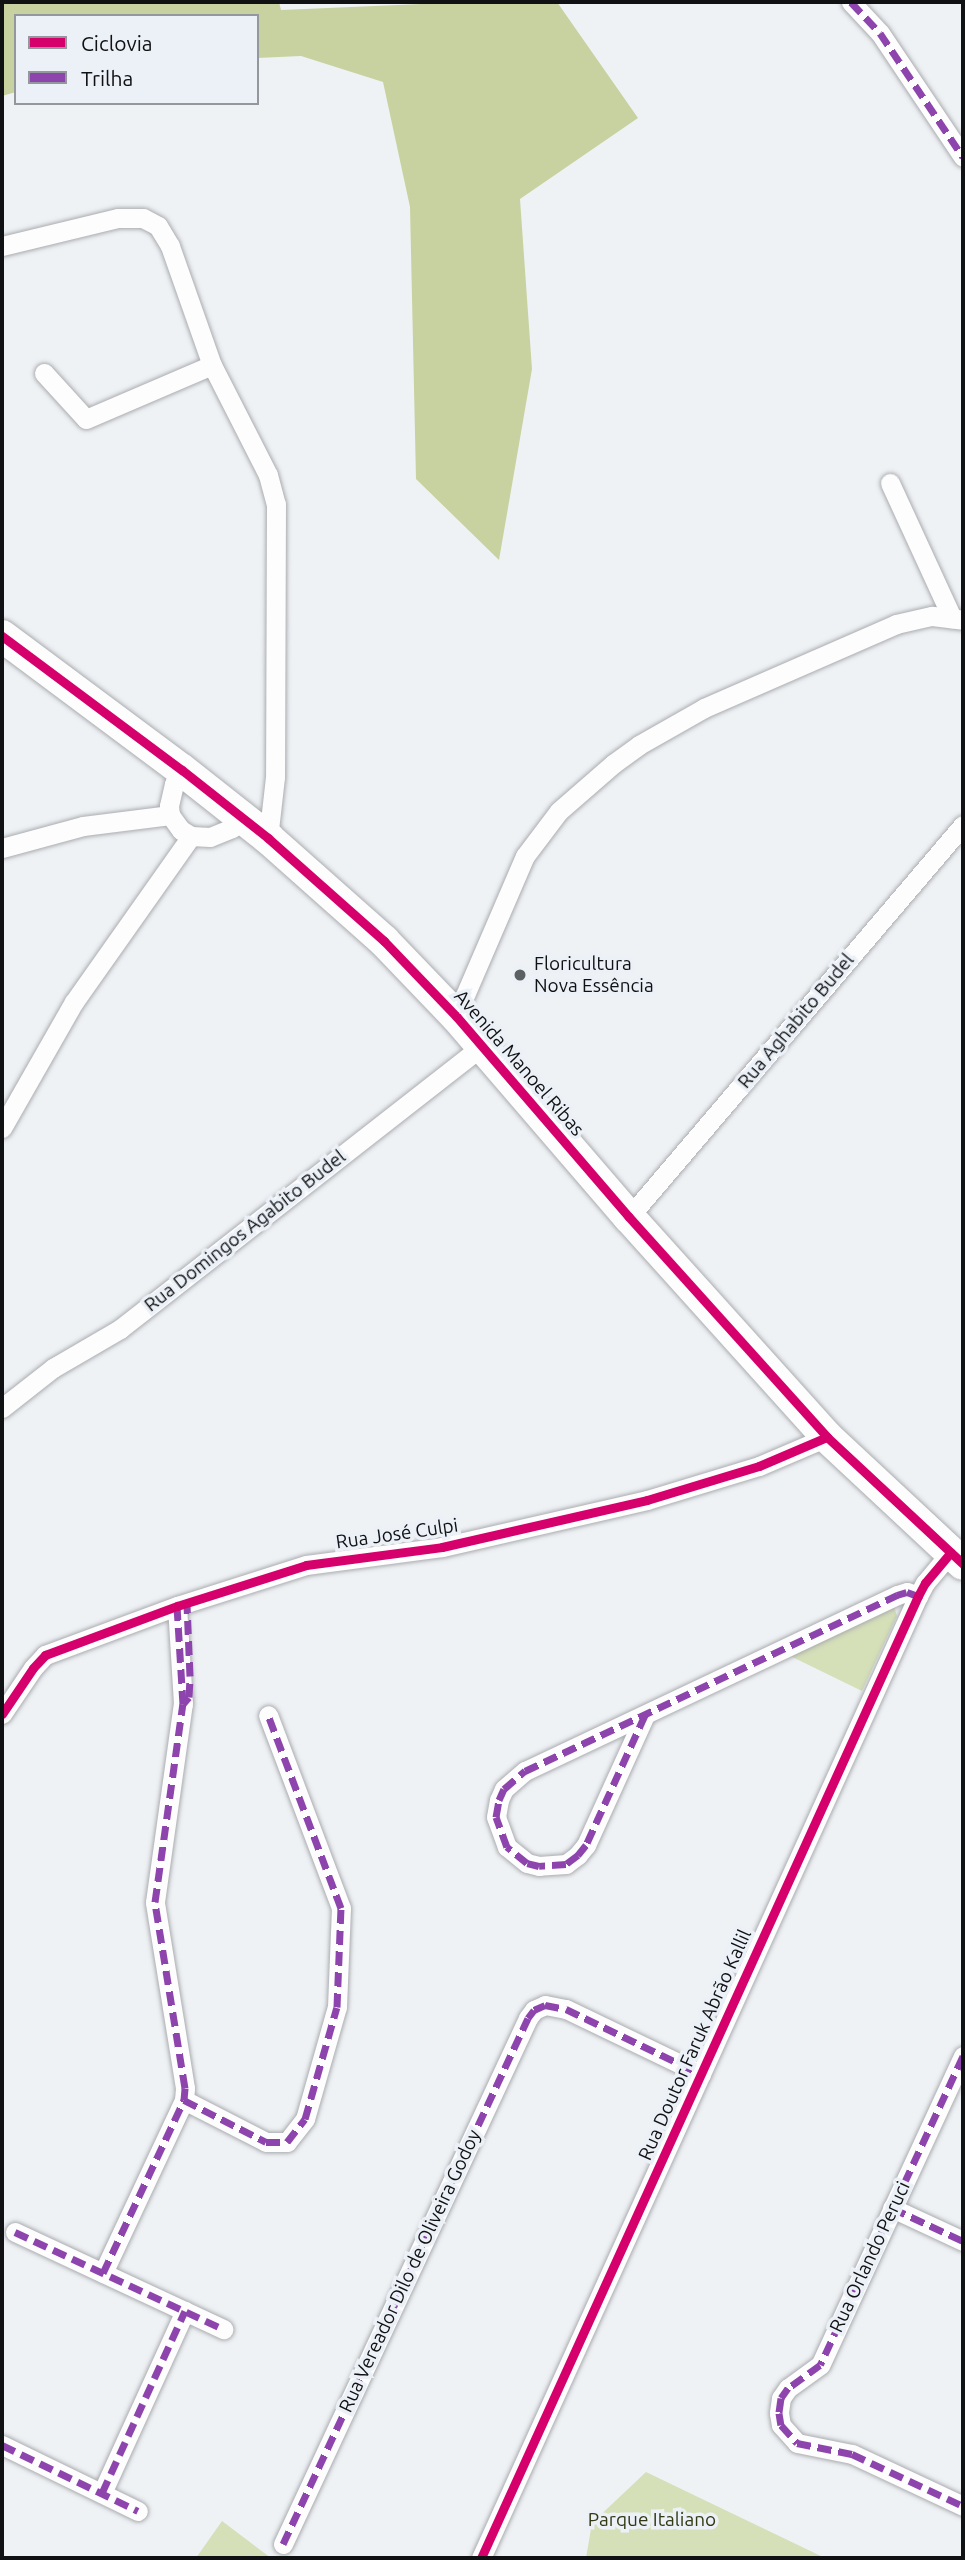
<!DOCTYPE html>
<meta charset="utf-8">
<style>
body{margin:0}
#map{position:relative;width:965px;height:2560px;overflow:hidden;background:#eff2f5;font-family:Ubuntu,sans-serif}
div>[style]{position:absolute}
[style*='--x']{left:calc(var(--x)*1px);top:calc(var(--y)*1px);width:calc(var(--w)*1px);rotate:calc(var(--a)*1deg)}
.green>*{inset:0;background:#d5dfb8}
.forest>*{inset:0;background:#c8d2a0}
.roads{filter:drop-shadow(0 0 2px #aaacaf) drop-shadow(0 0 2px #aaacaf)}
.minor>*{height:19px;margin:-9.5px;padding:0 9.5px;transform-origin:9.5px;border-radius:9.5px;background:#fdfdfe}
.primary>*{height:32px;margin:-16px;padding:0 16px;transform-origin:16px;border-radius:16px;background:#fdfdfe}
.quiet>*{height:7px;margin-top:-3.5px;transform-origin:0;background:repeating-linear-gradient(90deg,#8e44ad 0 14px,transparent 0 21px)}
.cycleway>*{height:9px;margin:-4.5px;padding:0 4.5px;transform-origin:4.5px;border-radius:4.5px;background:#d6006c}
.dots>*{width:19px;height:19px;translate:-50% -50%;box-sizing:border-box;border:4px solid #ecf1f8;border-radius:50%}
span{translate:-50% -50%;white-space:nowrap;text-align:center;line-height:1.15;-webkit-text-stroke:7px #ecf1f8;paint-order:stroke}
.poi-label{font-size:19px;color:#0f1113}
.left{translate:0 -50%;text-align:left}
.street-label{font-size:19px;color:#0f1113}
.park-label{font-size:19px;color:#333a13}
.frame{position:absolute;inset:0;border:4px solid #0f1113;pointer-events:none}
.legend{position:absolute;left:14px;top:14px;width:245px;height:91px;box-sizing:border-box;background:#ecf1f8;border:2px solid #94979c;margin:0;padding:9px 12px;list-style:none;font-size:21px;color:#0f1113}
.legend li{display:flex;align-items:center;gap:14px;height:35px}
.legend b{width:35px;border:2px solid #94979c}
</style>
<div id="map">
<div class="green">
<div style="clip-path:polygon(894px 1606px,897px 1616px,862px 1691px,782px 1652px)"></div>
<div style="clip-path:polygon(646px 2472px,825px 2558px,687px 2556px,687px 2558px,586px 2558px,592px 2523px)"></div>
<div style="clip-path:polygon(222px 2521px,271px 2558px,196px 2558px)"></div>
</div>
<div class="forest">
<div style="clip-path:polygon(2px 2px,279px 2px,281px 10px,468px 2px,557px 2px,638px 118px,520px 199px,532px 369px,499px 560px,416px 479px,410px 207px,383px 82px,301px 56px,257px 58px,257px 16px,16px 16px,16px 92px,2px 96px)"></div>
</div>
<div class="roads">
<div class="minor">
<div style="--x:851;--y:2;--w:42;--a:46.9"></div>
<div style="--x:880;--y:33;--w:149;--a:56.2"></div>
<div style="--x:2;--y:246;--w:119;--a:-13.6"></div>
<div style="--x:118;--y:218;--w:25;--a:0"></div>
<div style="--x:143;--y:218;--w:17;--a:28"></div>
<div style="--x:158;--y:226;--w:23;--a:59"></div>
<div style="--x:170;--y:246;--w:126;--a:70.6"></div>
<div style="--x:212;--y:365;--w:123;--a:63"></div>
<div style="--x:268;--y:475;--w:30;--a:75"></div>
<div style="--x:276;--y:504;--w:273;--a:90.2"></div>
<div style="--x:275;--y:777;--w:61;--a:96.5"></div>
<div style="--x:44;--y:373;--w:62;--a:47.6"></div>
<div style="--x:86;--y:419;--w:137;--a:-23.2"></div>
<div style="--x:890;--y:483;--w:149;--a:65.3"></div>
<div style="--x:182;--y:770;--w:16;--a:120"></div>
<div style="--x:174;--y:784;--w:23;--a:103"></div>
<div style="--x:169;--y:806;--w:9;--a:84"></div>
<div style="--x:170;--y:815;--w:19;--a:54"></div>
<div style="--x:181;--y:830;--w:12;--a:31"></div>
<div style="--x:191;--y:836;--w:19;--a:3"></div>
<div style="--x:210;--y:837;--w:24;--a:-22"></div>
<div style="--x:232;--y:828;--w:15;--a:-42"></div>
<div style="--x:2;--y:848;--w:84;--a:-15.2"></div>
<div style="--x:83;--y:826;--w:88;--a:-7.2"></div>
<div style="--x:456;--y:1016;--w:174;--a:-66.7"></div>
<div style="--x:525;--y:856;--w:56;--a:-52.9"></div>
<div style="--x:559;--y:811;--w:72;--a:-41"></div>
<div style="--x:613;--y:764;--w:32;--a:-36"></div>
<div style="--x:639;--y:745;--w:75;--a:-29.6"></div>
<div style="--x:704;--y:708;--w:210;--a:-23.6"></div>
<div style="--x:896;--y:624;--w:37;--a:-13"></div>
<div style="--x:932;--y:616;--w:31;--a:7"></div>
<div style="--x:2;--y:1128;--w:145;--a:-60.3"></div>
<div style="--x:74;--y:1002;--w:203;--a:-54.8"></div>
<div style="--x:629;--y:1217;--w:515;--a:-49.57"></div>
<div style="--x:2;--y:1408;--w:65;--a:-38.1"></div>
<div style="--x:53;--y:1368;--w:78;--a:-30.2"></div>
<div style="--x:120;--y:1329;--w:459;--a:-38"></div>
<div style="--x:2;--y:1714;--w:55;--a:-56"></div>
<div style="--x:33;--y:1668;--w:18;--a:-47"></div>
<div style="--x:45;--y:1655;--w:141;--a:-20.4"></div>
<div style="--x:177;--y:1606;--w:135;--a:-17.6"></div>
<div style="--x:306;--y:1565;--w:137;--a:-7.5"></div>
<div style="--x:442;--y:1547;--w:210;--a:-12.9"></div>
<div style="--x:647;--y:1500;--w:117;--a:-16.9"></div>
<div style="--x:759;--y:1466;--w:74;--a:-23.1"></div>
<div style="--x:645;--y:1715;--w:143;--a:114.4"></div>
<div style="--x:586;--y:1845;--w:13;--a:129"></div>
<div style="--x:578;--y:1855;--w:15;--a:143"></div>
<div style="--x:566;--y:1864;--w:27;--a:176"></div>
<div style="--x:539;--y:1866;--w:12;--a:-166"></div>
<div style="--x:527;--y:1863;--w:26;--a:-141"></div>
<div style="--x:507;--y:1847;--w:32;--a:-110"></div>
<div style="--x:496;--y:1817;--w:17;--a:-80"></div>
<div style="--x:499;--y:1800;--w:12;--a:-66"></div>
<div style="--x:504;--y:1789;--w:28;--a:-41"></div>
<div style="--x:525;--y:1771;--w:412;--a:-25.3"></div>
<div style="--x:897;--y:1595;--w:10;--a:-17"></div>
<div style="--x:907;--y:1592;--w:12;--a:20"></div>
<div style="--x:963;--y:2056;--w:340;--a:114.8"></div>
<div style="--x:820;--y:2365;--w:39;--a:144"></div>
<div style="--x:788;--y:2388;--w:12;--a:125"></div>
<div style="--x:781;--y:2398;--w:15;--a:98"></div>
<div style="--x:779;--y:2413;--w:12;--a:81"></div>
<div style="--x:781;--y:2425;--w:24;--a:48"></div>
<div style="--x:797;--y:2443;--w:56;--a:11.3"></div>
<div style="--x:852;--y:2454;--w:123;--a:25.1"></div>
<div style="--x:184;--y:2100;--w:92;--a:27.1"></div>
<div style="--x:266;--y:2142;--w:21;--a:0"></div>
<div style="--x:287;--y:2142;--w:29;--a:-52"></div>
<div style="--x:305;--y:2119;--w:116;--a:-74.1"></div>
<div style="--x:337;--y:2007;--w:99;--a:-87.7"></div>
<div style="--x:341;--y:1908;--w:206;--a:-110.7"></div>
<div style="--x:892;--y:2208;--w:78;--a:24.9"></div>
<div style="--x:15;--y:2232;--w:230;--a:25"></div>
<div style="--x:103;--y:2273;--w:191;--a:-64.9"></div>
<div style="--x:184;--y:2100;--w:12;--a:-85"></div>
<div style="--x:185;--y:2088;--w:188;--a:-99.2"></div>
<div style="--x:155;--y:1902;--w:200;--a:-82"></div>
<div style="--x:183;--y:1704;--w:98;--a:-93.5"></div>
<div style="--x:2;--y:2445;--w:151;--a:25.9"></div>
<div style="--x:102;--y:2493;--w:200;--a:-65.5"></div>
<div style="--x:283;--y:2544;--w:580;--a:-65.02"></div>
<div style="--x:528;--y:2018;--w:10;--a:-53"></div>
<div style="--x:534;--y:2010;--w:12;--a:-24"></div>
<div style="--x:545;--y:2005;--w:21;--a:11"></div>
<div style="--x:566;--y:2009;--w:150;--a:25.7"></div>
<div style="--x:481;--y:2558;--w:1057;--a:-65.57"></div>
<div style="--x:918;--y:1596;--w:15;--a:-62"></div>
<div style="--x:925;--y:1583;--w:40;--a:-50"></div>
</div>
<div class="primary">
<div style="--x:2;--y:636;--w:224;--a:36.7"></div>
<div style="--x:182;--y:770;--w:110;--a:38.3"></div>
<div style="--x:268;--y:838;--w:155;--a:41.6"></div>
<div style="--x:384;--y:941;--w:104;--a:46.2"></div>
<div style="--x:456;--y:1016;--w:265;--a:49.3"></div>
<div style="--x:629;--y:1217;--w:296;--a:48"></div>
<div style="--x:827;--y:1437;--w:186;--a:43"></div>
</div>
</div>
<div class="quiet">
<div style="--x:851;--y:2;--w:42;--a:46.9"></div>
<div style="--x:880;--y:33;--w:149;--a:56.2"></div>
<div style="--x:183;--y:1704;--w:9;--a:-49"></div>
<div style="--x:189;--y:1697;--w:21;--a:-87"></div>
<div style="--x:190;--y:1676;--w:73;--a:-92.4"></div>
<div style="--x:645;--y:1715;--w:143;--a:114.4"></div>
<div style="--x:586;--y:1845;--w:13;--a:129"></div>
<div style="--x:578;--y:1855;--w:15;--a:143"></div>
<div style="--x:566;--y:1864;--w:27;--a:176"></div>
<div style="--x:539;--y:1866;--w:12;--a:-166"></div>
<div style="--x:527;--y:1863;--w:26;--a:-141"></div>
<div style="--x:507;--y:1847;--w:32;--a:-110"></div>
<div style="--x:496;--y:1817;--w:17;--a:-80"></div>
<div style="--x:499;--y:1800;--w:12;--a:-66"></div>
<div style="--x:504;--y:1789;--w:28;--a:-41"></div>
<div style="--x:525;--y:1771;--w:412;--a:-25.3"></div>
<div style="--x:897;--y:1595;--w:10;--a:-17"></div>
<div style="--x:907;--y:1592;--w:12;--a:20"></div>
<div style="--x:963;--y:2056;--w:340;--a:114.8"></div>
<div style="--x:820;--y:2365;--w:39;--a:144"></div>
<div style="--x:788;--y:2388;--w:12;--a:125"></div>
<div style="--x:781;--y:2398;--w:15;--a:98"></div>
<div style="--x:779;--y:2413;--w:12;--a:81"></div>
<div style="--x:781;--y:2425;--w:24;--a:48"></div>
<div style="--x:797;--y:2443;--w:56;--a:11.3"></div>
<div style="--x:852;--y:2454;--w:123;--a:25.1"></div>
<div style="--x:184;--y:2100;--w:92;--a:27.1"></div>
<div style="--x:266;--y:2142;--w:21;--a:0"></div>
<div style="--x:287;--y:2142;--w:29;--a:-52"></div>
<div style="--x:305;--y:2119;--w:116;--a:-74.1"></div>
<div style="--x:337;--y:2007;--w:99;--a:-87.7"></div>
<div style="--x:341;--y:1908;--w:206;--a:-110.7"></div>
<div style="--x:892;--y:2208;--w:78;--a:24.9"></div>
<div style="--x:15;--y:2232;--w:230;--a:25"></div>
<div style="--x:103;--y:2273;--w:191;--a:-64.9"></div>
<div style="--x:184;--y:2100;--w:12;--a:-85"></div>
<div style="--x:185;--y:2088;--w:188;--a:-99.2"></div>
<div style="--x:155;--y:1902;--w:200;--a:-82"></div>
<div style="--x:183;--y:1704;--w:98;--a:-93.5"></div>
<div style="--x:2;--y:2445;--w:151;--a:25.9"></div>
<div style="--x:102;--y:2493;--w:200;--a:-65.5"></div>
<div style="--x:283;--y:2544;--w:580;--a:-65.02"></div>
<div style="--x:528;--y:2018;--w:10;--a:-53"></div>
<div style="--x:534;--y:2010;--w:12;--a:-24"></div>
<div style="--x:545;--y:2005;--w:21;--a:11"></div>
<div style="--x:566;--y:2009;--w:150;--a:25.7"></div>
</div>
<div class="cycleway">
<div style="--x:2;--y:636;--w:224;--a:36.7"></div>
<div style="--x:182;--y:770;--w:110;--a:38.3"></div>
<div style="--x:268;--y:838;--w:155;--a:41.6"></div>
<div style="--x:384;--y:941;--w:104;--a:46.2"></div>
<div style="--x:456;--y:1016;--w:265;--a:49.3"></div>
<div style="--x:629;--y:1217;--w:296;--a:48"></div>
<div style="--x:827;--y:1437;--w:186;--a:43"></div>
<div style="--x:2;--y:1714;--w:55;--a:-56"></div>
<div style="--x:33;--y:1668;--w:18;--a:-47"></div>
<div style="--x:45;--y:1655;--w:141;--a:-20.4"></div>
<div style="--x:177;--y:1606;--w:135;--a:-17.6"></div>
<div style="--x:306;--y:1565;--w:137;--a:-7.5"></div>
<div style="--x:442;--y:1547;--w:210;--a:-12.9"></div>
<div style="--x:647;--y:1500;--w:117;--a:-16.9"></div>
<div style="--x:759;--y:1466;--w:74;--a:-23.1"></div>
<div style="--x:481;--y:2558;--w:1057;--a:-65.57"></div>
<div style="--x:918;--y:1596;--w:15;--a:-62"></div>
<div style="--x:925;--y:1583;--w:40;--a:-50"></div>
</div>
<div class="dots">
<div style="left:520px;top:975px;background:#5d6062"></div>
</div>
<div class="poi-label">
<span class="left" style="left:534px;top:975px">Floricultura<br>Nova Essência</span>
</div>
<div class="street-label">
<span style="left:796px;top:1021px;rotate:-50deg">Rua Aghabito Budel</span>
<span style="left:519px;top:1063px;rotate:49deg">Avenida Manoel Ribas</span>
<span style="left:245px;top:1231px;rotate:-38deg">Rua Domingos Agabito Budel</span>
<span style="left:397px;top:1534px;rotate:-8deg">Rua José Culpi</span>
<span style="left:695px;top:2045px;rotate:-66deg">Rua Doutor Faruk Abrão Kallil</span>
<span style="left:870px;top:2257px;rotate:-65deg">Rua Orlando Peruci</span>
<span style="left:410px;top:2271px;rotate:-65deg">Rua Vereador Dilo de Oliveira Godoy</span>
</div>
<div class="park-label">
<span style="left:652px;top:2520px">Parque Italiano</span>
</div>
<div class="frame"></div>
<ul class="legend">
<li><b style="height:9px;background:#d6006c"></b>Ciclovia</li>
<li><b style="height:9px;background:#8e44ad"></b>Trilha</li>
</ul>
</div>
